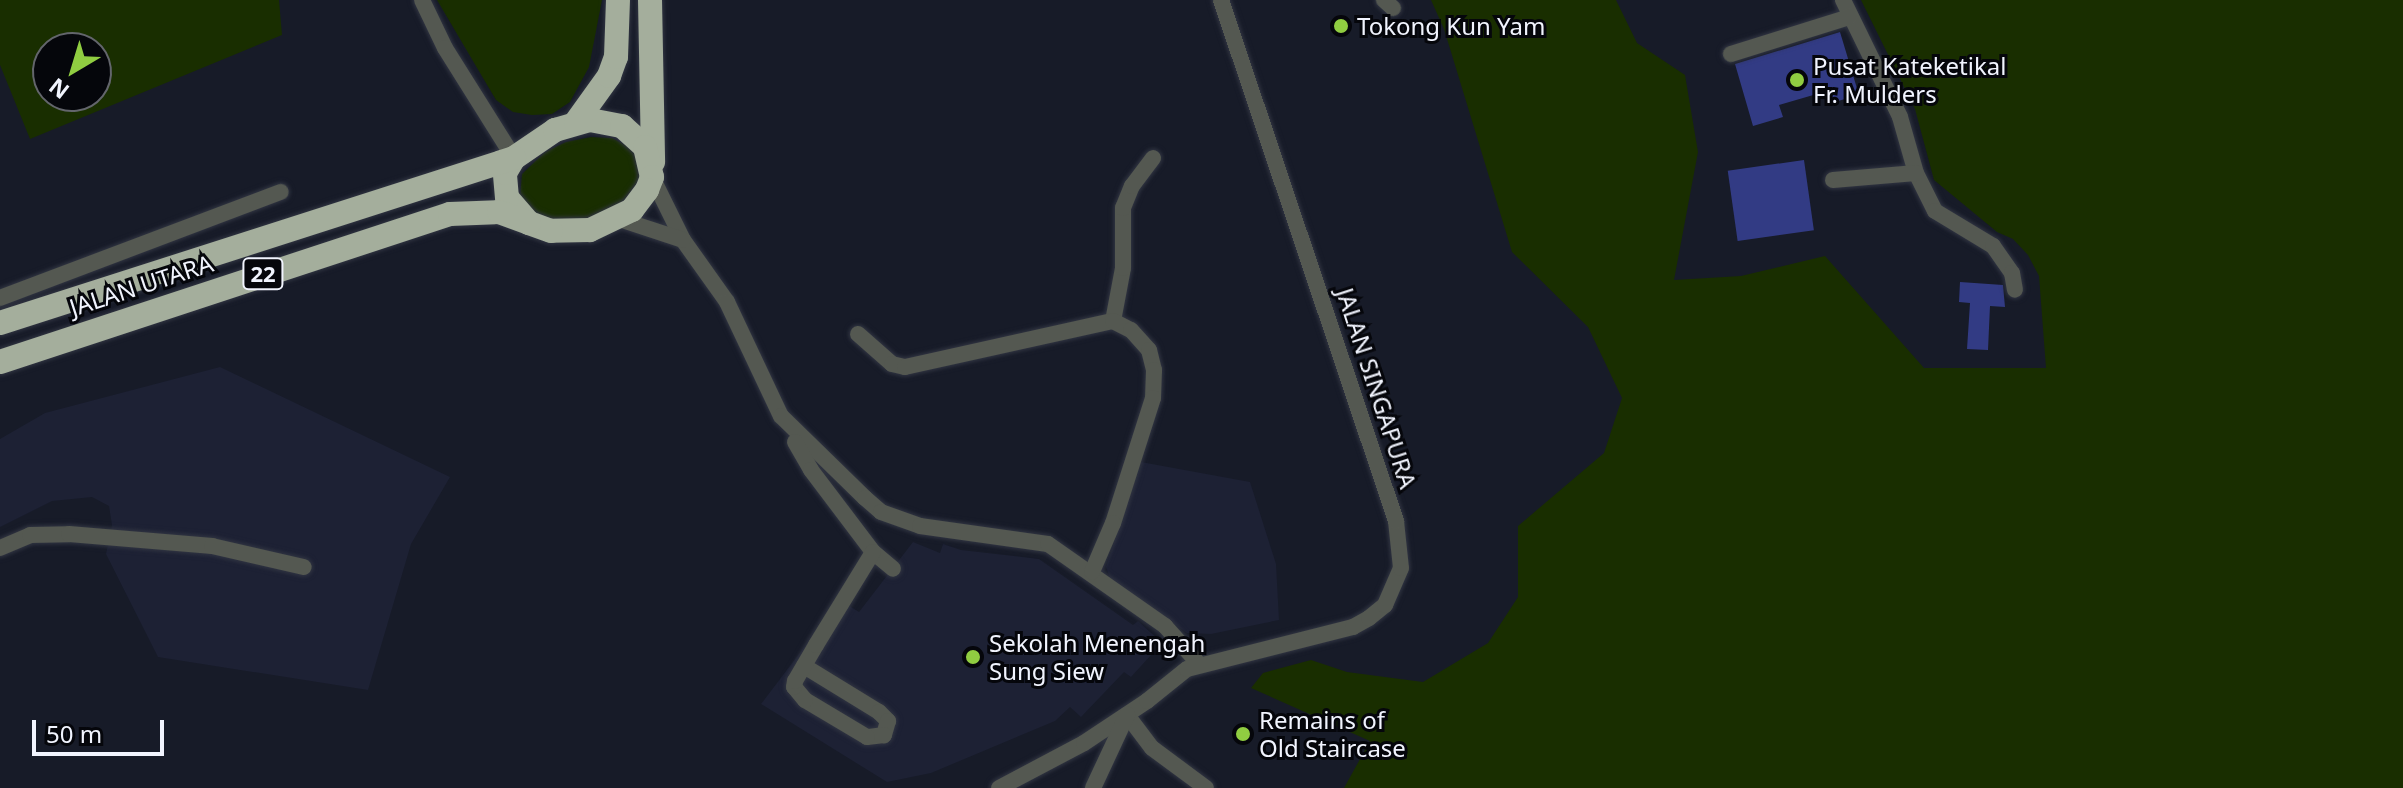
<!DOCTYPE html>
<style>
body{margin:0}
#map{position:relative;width:2403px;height:788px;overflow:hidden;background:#171b28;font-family:"Noto Sans",sans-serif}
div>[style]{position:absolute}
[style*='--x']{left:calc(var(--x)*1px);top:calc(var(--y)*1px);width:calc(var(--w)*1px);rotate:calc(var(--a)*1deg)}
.built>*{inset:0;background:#1d2134}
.green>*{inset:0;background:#192e00}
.building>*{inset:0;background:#323b84;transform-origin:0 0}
.roads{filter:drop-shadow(0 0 2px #313542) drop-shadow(0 0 2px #313542)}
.minor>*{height:16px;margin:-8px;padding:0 8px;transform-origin:8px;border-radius:8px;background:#545851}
.highway>*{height:24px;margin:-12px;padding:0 12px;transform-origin:12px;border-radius:12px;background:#a4ae9c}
.dots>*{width:22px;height:22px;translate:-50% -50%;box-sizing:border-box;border:4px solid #05060b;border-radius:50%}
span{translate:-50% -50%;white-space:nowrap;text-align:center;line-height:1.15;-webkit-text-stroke:6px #05060b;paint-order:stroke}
.shield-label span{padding:2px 6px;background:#05060b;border:2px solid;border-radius:6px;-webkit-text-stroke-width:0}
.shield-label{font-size:22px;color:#f1f4fe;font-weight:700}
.poi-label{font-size:24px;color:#f1f4fe}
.left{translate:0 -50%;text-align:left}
.street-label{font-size:24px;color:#f1f4fe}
.north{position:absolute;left:32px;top:32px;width:80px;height:80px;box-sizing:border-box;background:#05060b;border:2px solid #63656c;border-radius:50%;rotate:218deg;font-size:22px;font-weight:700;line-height:32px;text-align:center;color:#f1f4fe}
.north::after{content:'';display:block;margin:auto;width:28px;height:36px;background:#90cd41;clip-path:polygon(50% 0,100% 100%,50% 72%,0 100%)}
.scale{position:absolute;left:32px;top:720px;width:132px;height:36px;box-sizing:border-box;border:4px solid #f1f4fe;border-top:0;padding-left:10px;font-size:24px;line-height:28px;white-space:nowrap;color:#f1f4fe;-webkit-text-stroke:6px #05060b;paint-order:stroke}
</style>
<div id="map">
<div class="built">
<div style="clip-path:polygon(220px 367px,450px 477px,411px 544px,368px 690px,158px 657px,106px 554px,112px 525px,109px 506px,92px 497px,52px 501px,0 527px,0 439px,45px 413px)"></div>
<div style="clip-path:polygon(1141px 462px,1250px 482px,1276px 564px,1279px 620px,1211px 634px,1187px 633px,1110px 578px,1106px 567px)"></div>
<div style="clip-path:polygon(913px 542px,940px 553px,943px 544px,961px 550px,1039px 559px,1133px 625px,1138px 621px,1162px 643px,1131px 677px,1124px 672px,1081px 717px,1070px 707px,1055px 721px,931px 773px,887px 782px,761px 704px,840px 600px,859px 612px)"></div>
</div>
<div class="green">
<div style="clip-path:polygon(evenodd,0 0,279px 0,282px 35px,30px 139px,0 65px,0 0,48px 48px,96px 48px,96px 96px,48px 96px,48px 48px)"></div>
<div style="clip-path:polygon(437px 0,602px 0,589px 67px,570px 102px,552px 114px,532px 115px,513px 112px,496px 100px)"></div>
<div style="clip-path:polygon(1431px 0,1616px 0,1637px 43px,1685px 75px,1698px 152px,1674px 280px,1741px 276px,1825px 256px,1924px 368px,2046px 368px,2039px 276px,2028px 255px,2013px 239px,1997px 232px,1934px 180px,1915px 109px,1861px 0,2403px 0,2403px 788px,1344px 788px,1370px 741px,1251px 688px,1263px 673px,1311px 660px,1347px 672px,1423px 682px,1488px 643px,1518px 597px,1518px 526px,1604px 453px,1622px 398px,1588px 327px,1512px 252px,1444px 29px)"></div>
<div style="clip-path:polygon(591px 137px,612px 138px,631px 148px,639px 161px,639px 180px,623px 201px,603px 214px,569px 222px,538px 219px,520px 197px,522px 174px,545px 152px,566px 142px)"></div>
</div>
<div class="building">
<div style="clip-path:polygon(1840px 32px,1859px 95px,1831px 103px,1827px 91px,1779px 105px,1783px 117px,1753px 126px,1735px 64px)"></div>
<div style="left:1804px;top:160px;width:71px;height:77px;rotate:82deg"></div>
<div style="clip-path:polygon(1960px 282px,2003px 285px,2005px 307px,1990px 306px,1988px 350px,1967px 349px,1970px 303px,1959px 302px)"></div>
</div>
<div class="roads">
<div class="minor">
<div style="--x:422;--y:0;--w:53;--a:64.4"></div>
<div style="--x:445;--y:48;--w:130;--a:57.9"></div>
<div style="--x:1384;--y:0;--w:12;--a:42"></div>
<div style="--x:1843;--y:0;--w:130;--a:64"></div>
<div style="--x:1900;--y:117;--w:58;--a:74.1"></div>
<div style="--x:1916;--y:173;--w:42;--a:63.4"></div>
<div style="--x:1935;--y:211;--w:68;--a:31.1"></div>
<div style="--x:1993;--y:246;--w:33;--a:55"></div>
<div style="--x:2012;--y:273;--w:17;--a:80"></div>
<div style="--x:1731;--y:54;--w:124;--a:-17.4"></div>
<div style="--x:652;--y:177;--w:70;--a:63.8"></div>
<div style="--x:683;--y:240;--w:76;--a:54.6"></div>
<div style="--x:727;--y:302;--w:126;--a:64.7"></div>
<div style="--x:781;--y:416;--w:117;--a:44.3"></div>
<div style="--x:865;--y:498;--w:21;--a:41"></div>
<div style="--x:881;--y:512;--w:41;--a:19.7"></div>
<div style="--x:920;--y:526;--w:129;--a:8"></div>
<div style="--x:1048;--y:544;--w:143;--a:35"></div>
<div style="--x:1165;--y:626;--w:51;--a:48.2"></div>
<div style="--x:1833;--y:180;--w:83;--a:-4.8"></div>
<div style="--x:619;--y:219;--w:67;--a:18.2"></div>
<div style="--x:0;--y:298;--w:300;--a:-20.7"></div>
<div style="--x:1113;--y:321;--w:54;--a:-79.3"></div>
<div style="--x:1123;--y:268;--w:60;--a:-90"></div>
<div style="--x:1123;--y:208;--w:24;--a:-68"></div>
<div style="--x:1132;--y:186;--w:35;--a:-53"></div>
<div style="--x:858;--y:334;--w:45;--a:41.4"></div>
<div style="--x:892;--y:364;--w:13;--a:13"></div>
<div style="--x:905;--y:367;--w:213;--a:-12.5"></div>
<div style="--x:1113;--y:321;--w:20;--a:27"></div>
<div style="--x:1131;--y:330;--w:27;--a:48"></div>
<div style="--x:1149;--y:350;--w:21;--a:76"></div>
<div style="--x:1154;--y:370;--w:28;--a:92"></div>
<div style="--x:1153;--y:398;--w:131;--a:107.7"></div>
<div style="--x:1113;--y:523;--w:53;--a:113.2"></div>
<div style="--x:795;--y:442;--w:32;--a:60"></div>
<div style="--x:811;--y:470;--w:103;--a:52.9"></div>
<div style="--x:873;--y:552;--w:26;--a:40"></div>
<div style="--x:0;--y:548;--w:33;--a:-23"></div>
<div style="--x:30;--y:535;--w:39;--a:-1"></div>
<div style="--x:69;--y:534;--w:144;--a:4.8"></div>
<div style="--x:212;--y:546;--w:94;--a:12.9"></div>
<div style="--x:804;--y:666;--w:88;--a:31.5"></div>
<div style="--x:879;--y:712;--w:13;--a:45"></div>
<div style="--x:888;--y:721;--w:15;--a:106"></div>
<div style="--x:884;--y:735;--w:17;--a:173"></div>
<div style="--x:867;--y:737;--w:72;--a:-149.2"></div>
<div style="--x:805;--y:700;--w:17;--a:-130"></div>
<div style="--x:794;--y:687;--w:6;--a:-81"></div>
<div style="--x:795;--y:681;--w:42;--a:-59.7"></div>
<div style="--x:816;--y:645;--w:109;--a:-58.5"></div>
<div style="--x:1127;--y:715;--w:41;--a:52.9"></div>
<div style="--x:1152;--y:748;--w:67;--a:36.5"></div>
<div style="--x:999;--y:788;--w:96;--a:-27.9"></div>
<div style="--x:1084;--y:743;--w:76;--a:-33.7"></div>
<div style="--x:1147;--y:701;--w:51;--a:-38.7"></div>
<div style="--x:1187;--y:669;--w:171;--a:-14.2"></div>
<div style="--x:1353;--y:627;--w:18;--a:-29"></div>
<div style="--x:1369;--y:618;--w:21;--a:-39"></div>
<div style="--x:1385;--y:605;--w:40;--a:-66.6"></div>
<div style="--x:1401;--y:568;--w:47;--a:-96.1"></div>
<div style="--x:1396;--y:521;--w:550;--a:-108.57"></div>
<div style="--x:1093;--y:788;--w:81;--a:-65"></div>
</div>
<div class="highway">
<div style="--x:650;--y:0;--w:162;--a:88.9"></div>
<div style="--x:590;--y:120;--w:33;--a:11"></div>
<div style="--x:622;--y:126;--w:31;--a:42"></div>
<div style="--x:645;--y:147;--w:31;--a:77"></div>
<div style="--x:652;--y:177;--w:14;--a:111"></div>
<div style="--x:647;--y:190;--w:25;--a:127"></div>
<div style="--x:632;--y:210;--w:47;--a:154.5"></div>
<div style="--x:590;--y:230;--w:39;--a:179"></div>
<div style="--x:551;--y:231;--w:23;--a:-160"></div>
<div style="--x:529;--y:223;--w:33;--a:-131"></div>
<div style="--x:507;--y:198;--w:25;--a:-95"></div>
<div style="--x:505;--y:173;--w:17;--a:-59"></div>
<div style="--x:514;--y:158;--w:50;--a:-34.3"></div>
<div style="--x:555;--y:130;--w:36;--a:-16"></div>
<div style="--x:576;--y:122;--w:57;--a:-54.3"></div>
<div style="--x:609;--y:76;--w:20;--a:-70"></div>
<div style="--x:616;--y:57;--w:57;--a:-88"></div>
<div style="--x:0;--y:323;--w:540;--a:-17.8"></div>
<div style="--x:0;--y:362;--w:474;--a:-18.2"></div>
<div style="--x:450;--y:214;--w:49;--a:-2.3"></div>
<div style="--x:499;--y:212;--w:32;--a:20"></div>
</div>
</div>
<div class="dots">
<div style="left:1341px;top:26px;background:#90cd41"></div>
<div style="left:1797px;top:80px;background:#90cd41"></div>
<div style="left:973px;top:657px;background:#90cd41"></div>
<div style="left:1243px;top:734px;background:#90cd41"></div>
</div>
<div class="shield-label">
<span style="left:263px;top:274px">22</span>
</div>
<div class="poi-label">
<span class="left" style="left:1357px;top:26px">Tokong Kun Yam</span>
<span class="left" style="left:1813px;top:80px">Pusat Kateketikal<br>Fr. Mulders</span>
<span class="left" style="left:989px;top:657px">Sekolah Menengah<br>Sung Siew</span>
<span class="left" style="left:1259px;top:734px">Remains of<br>Old Staircase</span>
</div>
<div class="street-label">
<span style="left:141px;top:285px;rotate:-18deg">JALAN UTARA</span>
<span style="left:1377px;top:388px;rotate:72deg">JALAN SINGAPURA</span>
</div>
<div class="north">N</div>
<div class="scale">50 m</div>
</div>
